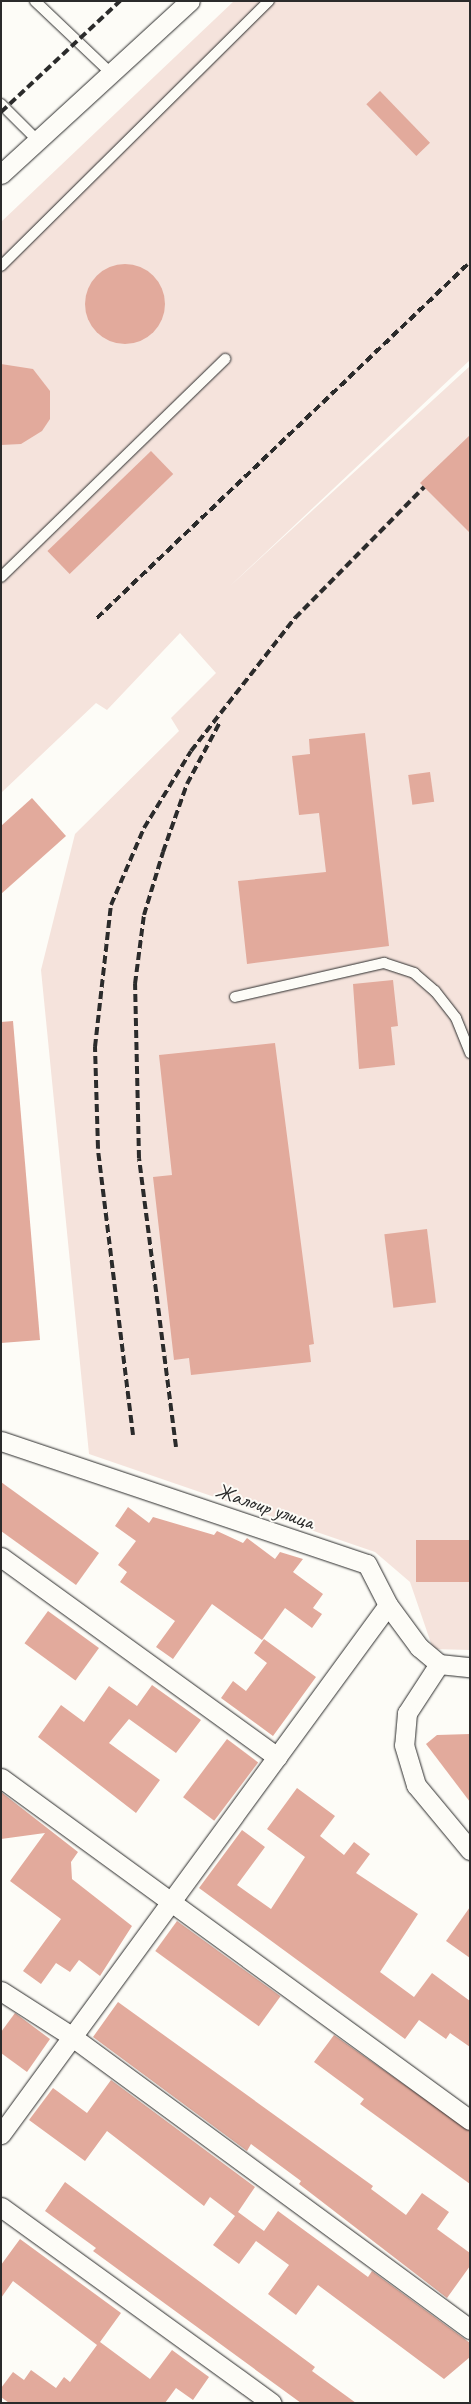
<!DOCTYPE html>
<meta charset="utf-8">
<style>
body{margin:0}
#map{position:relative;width:471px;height:2404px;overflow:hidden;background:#fdfcf7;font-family:Caveat,sans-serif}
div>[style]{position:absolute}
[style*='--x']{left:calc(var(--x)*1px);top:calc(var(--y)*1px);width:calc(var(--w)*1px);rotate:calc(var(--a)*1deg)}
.built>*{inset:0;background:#f5e3dc}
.building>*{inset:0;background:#e2aa9c;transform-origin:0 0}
.round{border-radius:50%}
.roads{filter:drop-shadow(0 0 1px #2b2b2b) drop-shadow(0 0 1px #2b2b2b)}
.service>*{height:10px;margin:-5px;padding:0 5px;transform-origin:5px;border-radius:5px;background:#fdfcf7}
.minor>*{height:19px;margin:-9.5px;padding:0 9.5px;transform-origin:9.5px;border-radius:9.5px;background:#fdfcf7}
.rail>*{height:4px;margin-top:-2px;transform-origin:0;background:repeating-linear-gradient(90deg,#2b2b2b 0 8px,transparent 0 12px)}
span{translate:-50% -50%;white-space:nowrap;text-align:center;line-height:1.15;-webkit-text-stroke:4px #fdfcf7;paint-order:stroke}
.street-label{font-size:21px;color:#2b2b2b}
.frame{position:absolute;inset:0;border:2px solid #2b2b2b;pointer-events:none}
</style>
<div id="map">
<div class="built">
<div style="clip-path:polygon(234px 1px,470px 1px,470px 360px,230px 586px,470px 366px,470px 1650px,433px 1649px,410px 1582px,375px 1552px,89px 1454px,41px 970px,75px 834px,179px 731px,171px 718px,216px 673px,180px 633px,107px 710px,96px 703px,1px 793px,1px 222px)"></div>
</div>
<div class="building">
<div style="left:380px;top:91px;width:72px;height:19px;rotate:46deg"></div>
<div class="round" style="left:85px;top:264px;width:80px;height:80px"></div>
<div style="clip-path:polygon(1px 364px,33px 369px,50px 391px,50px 419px,42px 431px,21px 444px,1px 445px)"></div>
<div style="clip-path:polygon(470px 435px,470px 533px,420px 483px)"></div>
<div style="left:151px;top:451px;width:32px;height:144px;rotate:46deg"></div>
<div style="clip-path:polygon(365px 733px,389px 946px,247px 964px,238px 881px,326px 872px,319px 813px,299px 815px,292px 756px,310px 754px,309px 739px)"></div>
<div style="left:430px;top:772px;width:30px;height:22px;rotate:82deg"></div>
<div style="clip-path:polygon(32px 798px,66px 836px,1px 894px,1px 826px)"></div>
<div style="clip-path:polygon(393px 980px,398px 1026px,391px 1027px,395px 1065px,359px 1069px,353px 984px)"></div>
<div style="clip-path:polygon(13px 1021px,40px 1340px,1px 1343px,1px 1022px)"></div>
<div style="clip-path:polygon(275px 1043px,314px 1344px,309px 1345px,311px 1362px,191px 1375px,189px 1358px,174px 1360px,153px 1177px,172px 1175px,159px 1055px)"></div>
<div style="left:427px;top:1229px;width:74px;height:43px;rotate:83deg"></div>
<div style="clip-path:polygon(1px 1482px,99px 1553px,76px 1585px,1px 1531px)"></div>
<div style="clip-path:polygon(128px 1507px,149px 1523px,153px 1517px,214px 1535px,217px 1531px,243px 1543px,247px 1538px,275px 1559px,280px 1552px,303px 1559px,293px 1572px,323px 1594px,313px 1608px,322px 1614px,312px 1628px,285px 1608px,262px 1640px,212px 1604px,173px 1659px,156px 1647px,175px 1621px,120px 1582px,127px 1572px,118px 1565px,136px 1541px,115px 1526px)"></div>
<div style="left:470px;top:1540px;width:42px;height:54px;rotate:90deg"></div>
<div style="left:48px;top:1611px;width:63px;height:40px;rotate:36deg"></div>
<div style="clip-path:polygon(264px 1639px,316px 1677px,273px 1736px,221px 1698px,233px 1681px,246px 1691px,267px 1663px,254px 1653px)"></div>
<div style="clip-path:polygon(152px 1685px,201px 1720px,176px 1753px,129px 1719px,109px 1743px,160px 1780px,136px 1813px,38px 1737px,61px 1705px,84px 1722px,109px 1686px,137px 1706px)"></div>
<div style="clip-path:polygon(470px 1734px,470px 1802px,426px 1744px,437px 1735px)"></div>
<div style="left:227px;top:1739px;width:39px;height:73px;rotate:37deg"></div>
<div style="clip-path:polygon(297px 1788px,335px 1816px,320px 1836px,344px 1855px,354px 1842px,370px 1854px,356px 1873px,418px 1914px,380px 1972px,414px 1997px,432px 1973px,470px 2001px,470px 2047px,450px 2033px,446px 2039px,419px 2020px,405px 2039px,199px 1888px,242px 1830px,265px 1847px,237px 1885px,271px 1909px,305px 1857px,267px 1829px)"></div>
<div style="clip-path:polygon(1px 1792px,78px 1852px,71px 1862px,72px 1879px,132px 1926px,100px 1976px,79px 1960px,70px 1972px,56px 1963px,41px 1984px,23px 1971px,61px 1919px,10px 1881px,45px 1833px,1px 1839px)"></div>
<div style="clip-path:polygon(470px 1907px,470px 1958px,446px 1941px)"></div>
<div style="left:177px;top:1921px;width:128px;height:37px;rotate:36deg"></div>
<div style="clip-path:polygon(118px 2002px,373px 2186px,371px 2189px,406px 2215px,422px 2193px,449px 2212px,437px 2229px,470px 2253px,470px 2266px,447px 2298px,299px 2184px,301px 2181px,251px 2144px,247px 2151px,93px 2037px)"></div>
<div style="clip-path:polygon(15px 2013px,50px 2039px,27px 2072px,1px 2053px,1px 2032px)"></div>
<div style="clip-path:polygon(334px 2035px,470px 2131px,470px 2184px,360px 2104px,364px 2099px,314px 2062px)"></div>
<div style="clip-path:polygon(111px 2080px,255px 2187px,238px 2212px,264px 2231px,278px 2211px,368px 2277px,372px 2271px,470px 2343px,470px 2357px,444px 2379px,318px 2285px,296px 2315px,268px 2294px,289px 2265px,256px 2241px,239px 2264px,213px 2245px,235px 2216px,210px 2197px,204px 2206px,107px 2131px,85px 2161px,29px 2120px,53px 2088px,87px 2113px)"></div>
<div style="clip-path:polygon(65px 2182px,315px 2367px,312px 2371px,356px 2403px,301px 2403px,93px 2251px,96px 2248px,45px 2211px)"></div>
<div style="clip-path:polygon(20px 2239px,121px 2313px,100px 2342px,150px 2379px,172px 2350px,209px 2377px,193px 2400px,176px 2388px,165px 2403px,9px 2403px,1px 2397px,1px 2388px,13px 2372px,24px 2380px,31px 2370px,56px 2388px,64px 2377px,70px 2382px,97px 2345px,13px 2281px,1px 2298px,1px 2265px)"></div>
</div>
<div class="roads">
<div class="service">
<div style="--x:35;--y:1;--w:105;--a:43.5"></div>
<div style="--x:1;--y:104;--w:51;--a:45"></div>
<div style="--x:1;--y:266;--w:377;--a:-44.7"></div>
<div style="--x:1;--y:577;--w:313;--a:-44.2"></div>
<div style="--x:235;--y:997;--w:153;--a:-12.9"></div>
<div style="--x:384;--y:963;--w:32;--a:18"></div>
<div style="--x:414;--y:973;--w:28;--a:41"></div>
<div style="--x:435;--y:991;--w:34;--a:52"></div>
<div style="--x:456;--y:1018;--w:38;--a:68"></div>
</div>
<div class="minor">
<div style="--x:1;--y:174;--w:256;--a:-42.5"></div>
<div style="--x:1;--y:1441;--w:386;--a:18.6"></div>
<div style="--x:367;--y:1564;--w:46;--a:62.9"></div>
<div style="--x:388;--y:1605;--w:52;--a:53.6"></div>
<div style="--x:419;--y:1647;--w:26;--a:40"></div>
<div style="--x:439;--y:1664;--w:31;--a:6"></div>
<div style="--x:1;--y:1557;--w:341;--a:35.9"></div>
<div style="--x:439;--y:1664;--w:59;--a:123.1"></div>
<div style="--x:407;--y:1713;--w:32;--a:95"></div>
<div style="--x:404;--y:1745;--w:42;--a:73.3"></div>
<div style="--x:416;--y:1785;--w:85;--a:50.3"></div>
<div style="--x:1;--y:1778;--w:580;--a:36.1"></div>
<div style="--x:1;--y:1991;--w:83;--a:32.7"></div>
<div style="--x:71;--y:2036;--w:495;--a:36.3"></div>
<div style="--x:1;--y:2134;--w:655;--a:-53.81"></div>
<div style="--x:1;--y:2207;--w:334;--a:35.9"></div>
</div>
</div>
<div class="rail">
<div style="--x:1;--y:112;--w:163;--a:-43"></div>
<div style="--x:97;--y:618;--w:516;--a:-43.66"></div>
<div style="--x:133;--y:1435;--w:289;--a:-97"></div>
<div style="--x:98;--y:1148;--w:101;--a:-91.7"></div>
<div style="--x:95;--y:1047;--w:143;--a:-83.6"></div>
<div style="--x:111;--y:905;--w:84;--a:-66.8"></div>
<div style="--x:144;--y:828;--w:90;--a:-58.6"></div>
<div style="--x:191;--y:751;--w:169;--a:-52"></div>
<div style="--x:295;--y:618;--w:184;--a:-45.4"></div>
<div style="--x:176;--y:1447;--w:291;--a:-97.3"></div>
<div style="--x:139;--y:1158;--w:174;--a:-91.3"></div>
<div style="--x:135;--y:984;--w:70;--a:-82.6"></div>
<div style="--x:144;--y:915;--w:66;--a:-73.2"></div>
<div style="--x:163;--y:852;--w:72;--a:-70.6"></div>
<div style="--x:187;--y:784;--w:70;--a:-62"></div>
</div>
<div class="street-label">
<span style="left:265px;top:1506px;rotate:19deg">Жалоир улица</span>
</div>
<div class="frame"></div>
</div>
